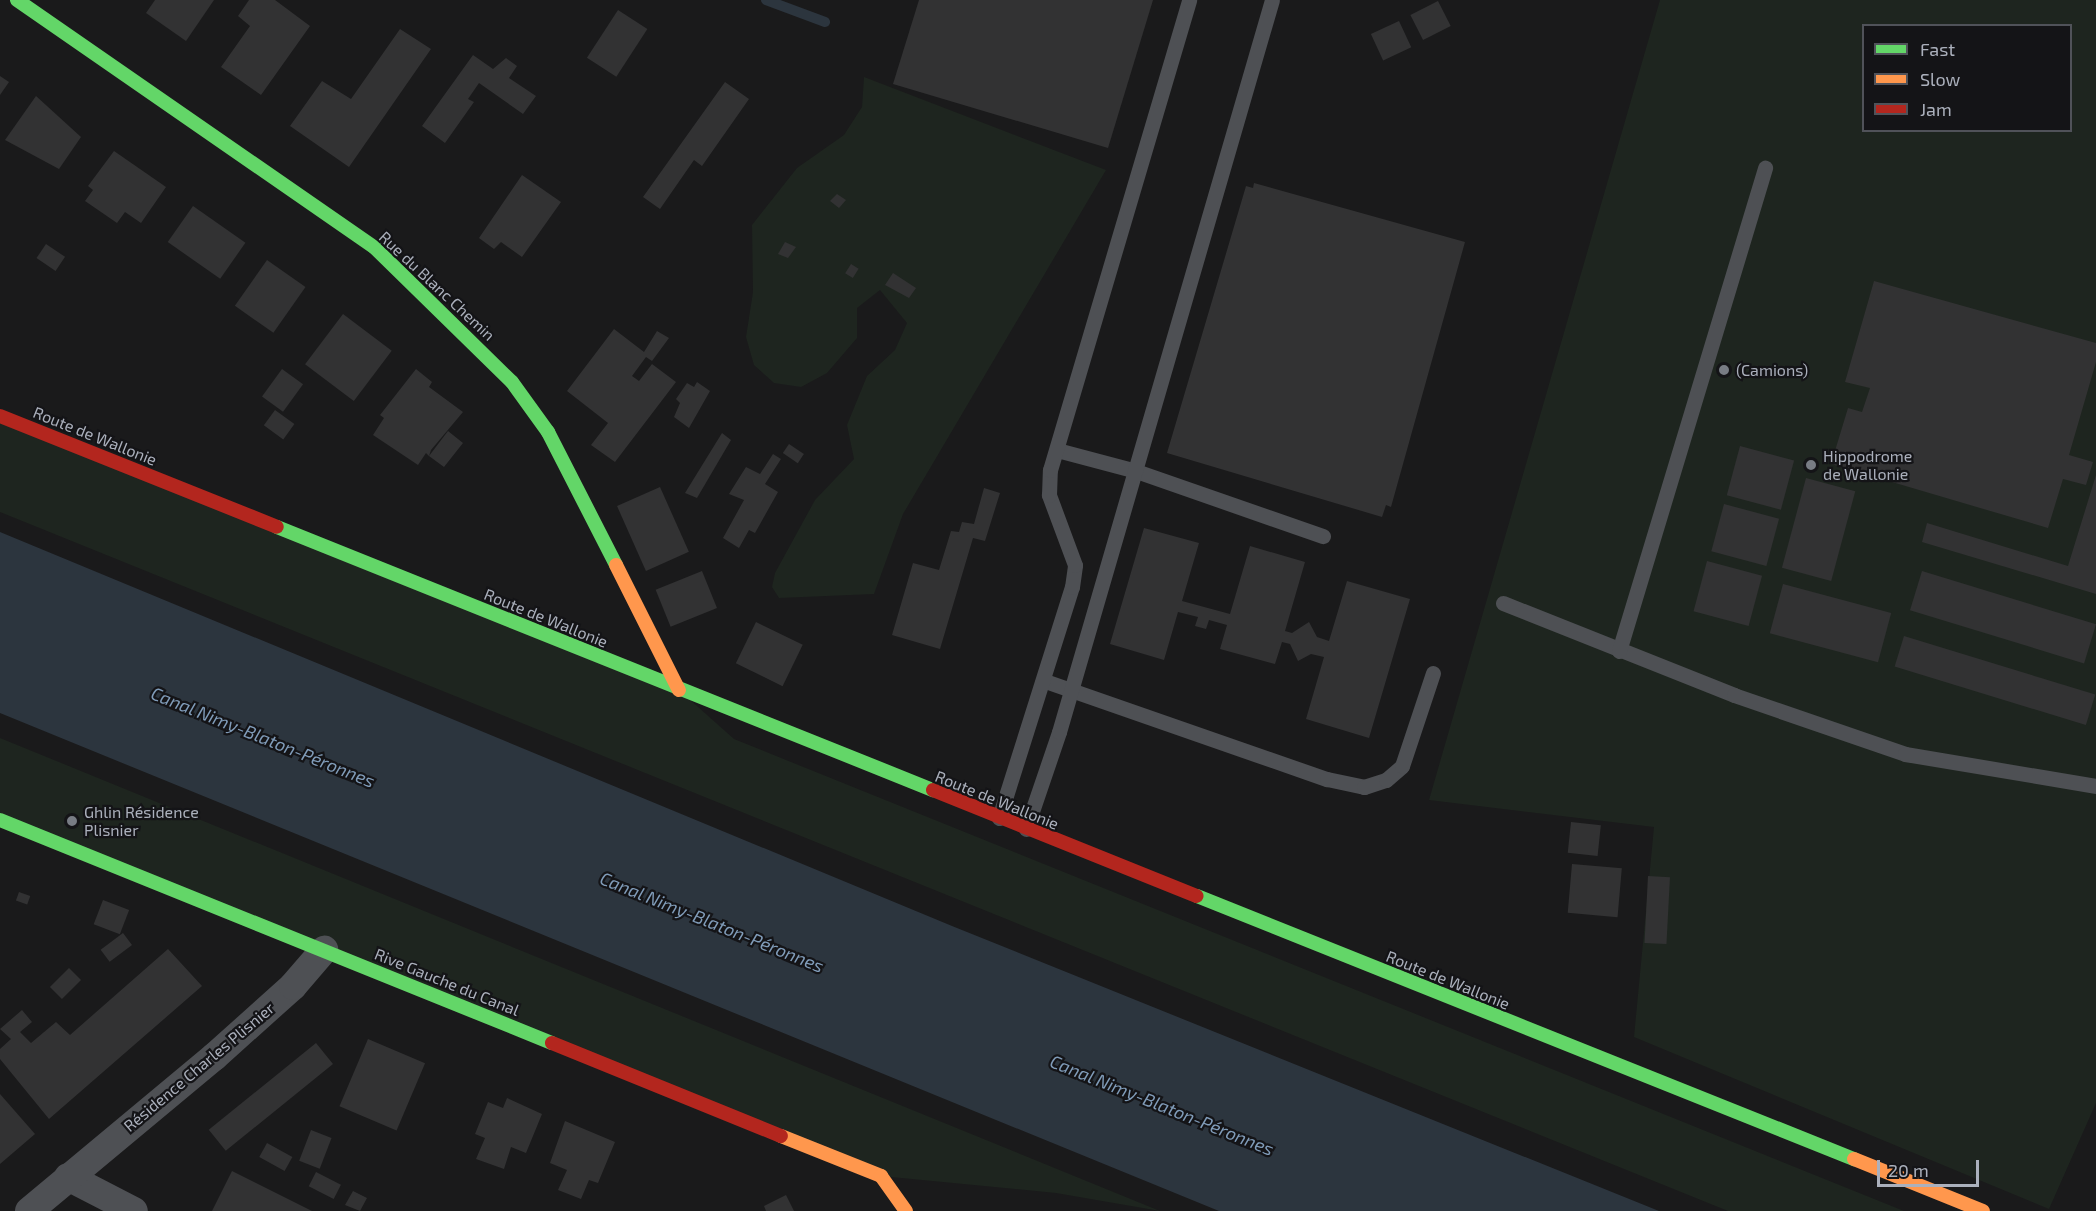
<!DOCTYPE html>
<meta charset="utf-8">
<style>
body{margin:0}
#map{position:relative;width:2096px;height:1211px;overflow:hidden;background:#1a1a1b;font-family:"Exo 2",sans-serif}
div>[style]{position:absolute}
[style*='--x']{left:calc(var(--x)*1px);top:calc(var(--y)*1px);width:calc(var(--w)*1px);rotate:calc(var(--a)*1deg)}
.green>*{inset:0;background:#1e251f}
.water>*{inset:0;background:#2c353e}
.stream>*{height:10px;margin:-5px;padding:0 5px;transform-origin:5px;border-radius:5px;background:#2c353e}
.building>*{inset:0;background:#323233;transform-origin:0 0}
.lane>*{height:15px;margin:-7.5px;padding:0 7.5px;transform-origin:7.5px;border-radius:7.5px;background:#4e5054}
.street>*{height:28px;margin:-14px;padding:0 14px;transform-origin:14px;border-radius:14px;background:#4e5054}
.fast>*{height:14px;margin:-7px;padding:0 7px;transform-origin:7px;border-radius:7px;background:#63d668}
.slow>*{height:14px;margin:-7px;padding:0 7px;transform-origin:7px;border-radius:7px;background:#ff974d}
.jam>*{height:14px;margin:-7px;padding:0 7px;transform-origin:7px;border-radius:7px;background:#b3261e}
.dots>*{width:16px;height:16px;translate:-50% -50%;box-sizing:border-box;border:3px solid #141417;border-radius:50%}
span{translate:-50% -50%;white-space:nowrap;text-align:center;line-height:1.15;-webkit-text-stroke:4.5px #141417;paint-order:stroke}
.street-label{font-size:16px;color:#abb0bc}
.poi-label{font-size:16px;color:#abb0bc}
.left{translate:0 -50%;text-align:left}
.water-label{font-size:18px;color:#809cb9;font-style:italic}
.legend{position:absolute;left:1862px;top:24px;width:210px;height:108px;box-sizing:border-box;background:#141417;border:2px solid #505259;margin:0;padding:8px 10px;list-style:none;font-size:18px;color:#abb0bc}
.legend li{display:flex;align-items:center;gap:12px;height:30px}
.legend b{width:30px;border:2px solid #505259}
.scale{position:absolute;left:1877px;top:1160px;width:102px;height:27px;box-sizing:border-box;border:3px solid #abb0bc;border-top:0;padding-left:8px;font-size:18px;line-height:21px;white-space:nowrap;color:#abb0bc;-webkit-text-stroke:4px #141417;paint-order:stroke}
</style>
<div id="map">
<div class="green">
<div style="clip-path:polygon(evenodd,1660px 0,2096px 0,2096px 1103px,2049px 1209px,1634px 1037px,1654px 827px,1429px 800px,1660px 0,1864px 26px,2070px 26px,2070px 130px,1864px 130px,1864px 26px)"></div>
<div style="clip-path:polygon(864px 77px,1106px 170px,903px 514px,874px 594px,779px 598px,772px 587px,775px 573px,815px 500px,854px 459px,847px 425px,867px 376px,895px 350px,907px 323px,880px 290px,857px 308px,857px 338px,827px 373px,801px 387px,774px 383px,754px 365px,746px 337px,753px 292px,752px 225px,797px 168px,844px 135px,862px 107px)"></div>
<div style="clip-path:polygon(0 416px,679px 690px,734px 739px,1904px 1211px,1728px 1211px,0 512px)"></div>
<div style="clip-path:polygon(0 738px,1160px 1211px,1056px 1193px,881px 1176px,0 820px)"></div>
</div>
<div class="water">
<div style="clip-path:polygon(0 532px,952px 926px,1659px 1211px,1219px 1211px,0 713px)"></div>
</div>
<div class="stream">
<div style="--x:766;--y:0;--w:63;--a:20.4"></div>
</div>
<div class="building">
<div style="clip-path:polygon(155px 0,214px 0,186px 41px,146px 13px)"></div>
<div style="clip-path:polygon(249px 0,275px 0,310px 26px,261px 95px,221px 67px,250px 26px,238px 16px)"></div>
<div style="clip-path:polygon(919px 0,1153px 0,1108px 148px,893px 84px)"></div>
<div style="left:1438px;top:1px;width:28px;height:31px;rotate:63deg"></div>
<div style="left:618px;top:10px;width:35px;height:57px;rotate:33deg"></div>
<div style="left:1399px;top:21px;width:29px;height:31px;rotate:65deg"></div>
<div style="clip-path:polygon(400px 29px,431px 49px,349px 167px,290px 126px,322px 81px,351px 99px)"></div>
<div style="clip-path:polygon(473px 55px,493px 69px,506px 58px,517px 66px,509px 78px,536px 96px,523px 114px,479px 83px,468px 99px,474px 102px,445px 143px,422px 126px)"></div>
<div style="clip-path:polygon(0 76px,9px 82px,0 95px)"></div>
<div style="clip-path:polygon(725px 82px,749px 99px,702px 166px,694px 160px,660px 209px,643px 197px)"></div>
<div style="clip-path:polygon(36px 96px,81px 137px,59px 169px,5px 140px)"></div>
<div style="clip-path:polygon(114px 151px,166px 187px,141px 223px,125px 212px,117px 223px,85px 201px,93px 190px,88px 186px)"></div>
<div style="clip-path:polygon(522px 175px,561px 202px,522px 257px,501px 242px,494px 249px,479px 238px)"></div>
<div style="clip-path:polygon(1254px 183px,1465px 242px,1391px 507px,1386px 505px,1382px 517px,1167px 453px,1246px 186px,1253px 188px)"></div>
<div style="clip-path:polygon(837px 194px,846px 200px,839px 208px,830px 201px)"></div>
<div style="left:193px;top:206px;width:64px;height:44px;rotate:35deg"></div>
<div style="clip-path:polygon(785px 242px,796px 247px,788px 258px,778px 254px)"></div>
<div style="left:46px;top:244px;width:23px;height:17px;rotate:34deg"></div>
<div style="left:267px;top:260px;width:47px;height:56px;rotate:35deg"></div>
<div style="left:851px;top:264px;width:9px;height:11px;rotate:32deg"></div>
<div style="clip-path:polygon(893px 273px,916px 288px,909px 298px,885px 285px)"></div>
<div style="clip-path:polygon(1874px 281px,2096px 343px,2096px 362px,2069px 455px,2093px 462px,2086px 485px,2063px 479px,2048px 528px,1831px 464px,1848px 408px,1862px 412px,1870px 388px,1845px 382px)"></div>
<div style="left:343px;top:314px;width:61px;height:63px;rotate:37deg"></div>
<div style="clip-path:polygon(614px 329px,644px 352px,657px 331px,669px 338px,652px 361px,646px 357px,632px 376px,639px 381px,652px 364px,676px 382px,615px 462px,591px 445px,608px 423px,567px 391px)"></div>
<div style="left:282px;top:369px;width:26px;height:34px;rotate:36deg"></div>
<div style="clip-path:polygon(416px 369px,432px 382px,429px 387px,463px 412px,431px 450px,429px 456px,448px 431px,463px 443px,444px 467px,429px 456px,426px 453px,418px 465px,373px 435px,384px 418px,380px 415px)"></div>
<div style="clip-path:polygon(697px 382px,710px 391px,689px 428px,674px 417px,680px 403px,676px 399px,687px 383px,694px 387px)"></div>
<div style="left:275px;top:410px;width:24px;height:19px;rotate:36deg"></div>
<div style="clip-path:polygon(722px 433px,731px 440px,697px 498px,685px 493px)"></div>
<div style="left:789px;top:444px;width:18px;height:11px;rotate:34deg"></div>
<div style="left:1740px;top:446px;width:56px;height:51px;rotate:15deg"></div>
<div style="clip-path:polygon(773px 454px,781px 459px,765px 484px,778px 492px,755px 533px,749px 530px,739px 548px,723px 538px,744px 500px,729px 494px,746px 467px,760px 474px)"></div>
<div style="clip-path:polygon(2096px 475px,2096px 594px,1922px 542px,1927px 523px,2068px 566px)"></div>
<div style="left:1806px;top:478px;width:51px;height:93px;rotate:15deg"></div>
<div style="left:660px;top:487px;width:71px;height:47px;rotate:66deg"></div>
<div style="clip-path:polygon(984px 488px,1000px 493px,985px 541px,973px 538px,940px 649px,892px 635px,913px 563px,939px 570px,951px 531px,959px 532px,962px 522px,974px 524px)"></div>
<div style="left:1724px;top:504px;width:57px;height:49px;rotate:15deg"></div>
<div style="clip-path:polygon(1144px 528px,1199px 543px,1182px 601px,1230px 614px,1250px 546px,1305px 562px,1285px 631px,1292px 633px,1309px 622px,1317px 637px,1329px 641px,1347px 581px,1410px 599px,1369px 738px,1306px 719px,1324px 657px,1311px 654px,1298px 661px,1290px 644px,1282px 642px,1275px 664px,1220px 649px,1227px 625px,1209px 620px,1206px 629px,1195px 626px,1198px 617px,1178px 612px,1164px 660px,1110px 644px)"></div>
<div style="left:1707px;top:561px;width:57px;height:52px;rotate:15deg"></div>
<div style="left:702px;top:571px;width:40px;height:50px;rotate:68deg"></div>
<div style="left:1922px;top:571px;width:182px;height:41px;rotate:17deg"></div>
<div style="left:1783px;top:584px;width:112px;height:51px;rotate:15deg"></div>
<div style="left:756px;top:622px;width:52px;height:46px;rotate:26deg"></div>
<div style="left:1904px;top:636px;width:200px;height:32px;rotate:17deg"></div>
<div style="left:1571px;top:822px;width:30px;height:31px;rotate:6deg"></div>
<div style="left:1572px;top:864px;width:50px;height:49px;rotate:5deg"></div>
<div style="left:1648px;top:876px;width:22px;height:67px;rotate:3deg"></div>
<div style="left:19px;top:892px;width:12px;height:9px;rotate:20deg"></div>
<div style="left:103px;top:900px;width:28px;height:26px;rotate:21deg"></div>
<div style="left:123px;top:933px;width:15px;height:28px;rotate:53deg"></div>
<div style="clip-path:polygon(168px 949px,202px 986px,49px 1119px,0 1059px,0 1049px,11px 1039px,0 1029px,22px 1010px,32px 1022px,20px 1032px,31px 1043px,56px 1022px,70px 1035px)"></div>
<div style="left:69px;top:968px;width:17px;height:27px;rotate:45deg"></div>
<div style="left:368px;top:1039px;width:62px;height:73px;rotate:23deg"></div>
<div style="left:316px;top:1043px;width:27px;height:138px;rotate:51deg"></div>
<div style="clip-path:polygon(0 1094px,35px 1134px,0 1164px)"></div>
<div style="clip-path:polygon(507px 1098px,542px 1114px,526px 1153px,511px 1147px,504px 1169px,476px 1159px,485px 1138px,475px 1134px,488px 1102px,503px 1108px)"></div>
<div style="clip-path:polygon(565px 1121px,615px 1142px,598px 1183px,589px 1180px,581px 1199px,558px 1190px,567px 1170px,550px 1163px)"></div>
<div style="left:311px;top:1130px;width:22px;height:33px;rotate:21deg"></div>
<div style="left:267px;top:1143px;width:29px;height:16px;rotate:29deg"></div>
<div style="clip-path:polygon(232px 1171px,312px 1211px,212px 1211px)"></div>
<div style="left:316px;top:1172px;width:28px;height:16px;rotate:27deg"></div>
<div style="clip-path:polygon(353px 1191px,367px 1198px,360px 1211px,345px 1205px)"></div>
<div style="clip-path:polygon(786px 1195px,794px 1211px,766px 1211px,764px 1206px)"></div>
</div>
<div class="lane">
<div style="--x:1057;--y:450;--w:82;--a:14.9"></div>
<div style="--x:1136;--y:471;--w:198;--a:19.2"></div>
<div style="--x:1503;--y:603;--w:249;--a:21.7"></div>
<div style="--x:1734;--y:695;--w:181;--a:19"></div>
<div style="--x:1905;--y:754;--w:194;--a:9.5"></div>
<div style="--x:1619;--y:651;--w:505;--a:-73.18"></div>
<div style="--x:1045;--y:681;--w:299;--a:19.2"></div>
<div style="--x:1327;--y:779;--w:38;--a:12"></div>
<div style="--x:1364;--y:787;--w:23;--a:-18"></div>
<div style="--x:1386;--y:780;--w:21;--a:-41"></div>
<div style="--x:1402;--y:766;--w:98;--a:-71.6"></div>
<div style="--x:999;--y:818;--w:242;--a:-72.5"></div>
<div style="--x:1072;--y:587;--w:22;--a:-82"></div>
<div style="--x:1075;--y:565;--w:75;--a:-110.4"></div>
<div style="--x:1049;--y:495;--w:25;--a:-88"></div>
<div style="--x:1050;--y:470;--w:490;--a:-73.5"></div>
<div style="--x:1026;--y:829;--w:102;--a:-71.2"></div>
<div style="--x:1059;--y:732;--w:762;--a:-73.78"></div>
</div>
<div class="street">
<div style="--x:68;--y:1177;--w:74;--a:27.3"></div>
<div style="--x:29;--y:1211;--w:241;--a:-39.8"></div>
<div style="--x:214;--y:1057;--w:106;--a:-41.9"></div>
<div style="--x:293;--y:986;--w:48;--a:-49.3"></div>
</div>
<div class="fast">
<div style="--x:17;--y:0;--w:434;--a:34.7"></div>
<div style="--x:374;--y:247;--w:193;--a:44.4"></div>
<div style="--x:512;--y:382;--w:62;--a:54.2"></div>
<div style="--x:548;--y:432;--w:149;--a:62.9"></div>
<div style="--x:277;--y:527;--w:707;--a:21.85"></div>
<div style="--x:0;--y:820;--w:595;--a:22"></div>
<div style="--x:1197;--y:896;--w:708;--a:21.82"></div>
</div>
<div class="slow">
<div style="--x:616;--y:565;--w:140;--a:63.3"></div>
<div style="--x:781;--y:1136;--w:108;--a:21.8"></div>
<div style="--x:881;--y:1176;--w:43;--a:54.5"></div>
<div style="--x:1854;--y:1159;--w:139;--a:22"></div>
</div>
<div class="jam">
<div style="--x:0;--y:416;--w:298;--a:21.8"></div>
<div style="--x:933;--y:790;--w:284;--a:21.9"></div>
<div style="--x:552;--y:1043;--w:247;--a:22.1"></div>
</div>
<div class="dots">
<div style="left:1724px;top:370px;background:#787c84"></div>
<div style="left:1811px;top:465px;background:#787c84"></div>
<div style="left:72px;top:821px;background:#787c84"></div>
</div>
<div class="street-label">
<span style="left:437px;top:286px;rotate:43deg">Rue du Blanc Chemin</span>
<span style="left:95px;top:436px;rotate:22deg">Route de Wallonie</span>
<span style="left:546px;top:618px;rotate:22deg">Route de Wallonie</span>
<span style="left:997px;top:800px;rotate:22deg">Route de Wallonie</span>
<span style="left:1448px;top:980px;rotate:22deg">Route de Wallonie</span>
<span style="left:447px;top:982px;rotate:22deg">Rive Gauche du Canal</span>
<span style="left:199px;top:1067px;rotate:-40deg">Résidence Charles Plisnier</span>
</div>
<div class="poi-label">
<span class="left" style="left:1736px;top:370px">(Camions)</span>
<span class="left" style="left:1823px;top:465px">Hippodrome<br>de Wallonie</span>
<span class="left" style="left:84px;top:821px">Ghlin Résidence<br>Plisnier</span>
</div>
<div class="water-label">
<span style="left:263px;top:737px;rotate:22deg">Canal Nimy-Blaton-Péronnes</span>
<span style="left:712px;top:922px;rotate:22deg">Canal Nimy-Blaton-Péronnes</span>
<span style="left:1162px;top:1105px;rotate:22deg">Canal Nimy-Blaton-Péronnes</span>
</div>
<ul class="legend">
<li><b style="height:8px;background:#63d668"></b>Fast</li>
<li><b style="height:8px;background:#ff974d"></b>Slow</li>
<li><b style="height:8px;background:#b3261e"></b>Jam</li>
</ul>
<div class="scale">20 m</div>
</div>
